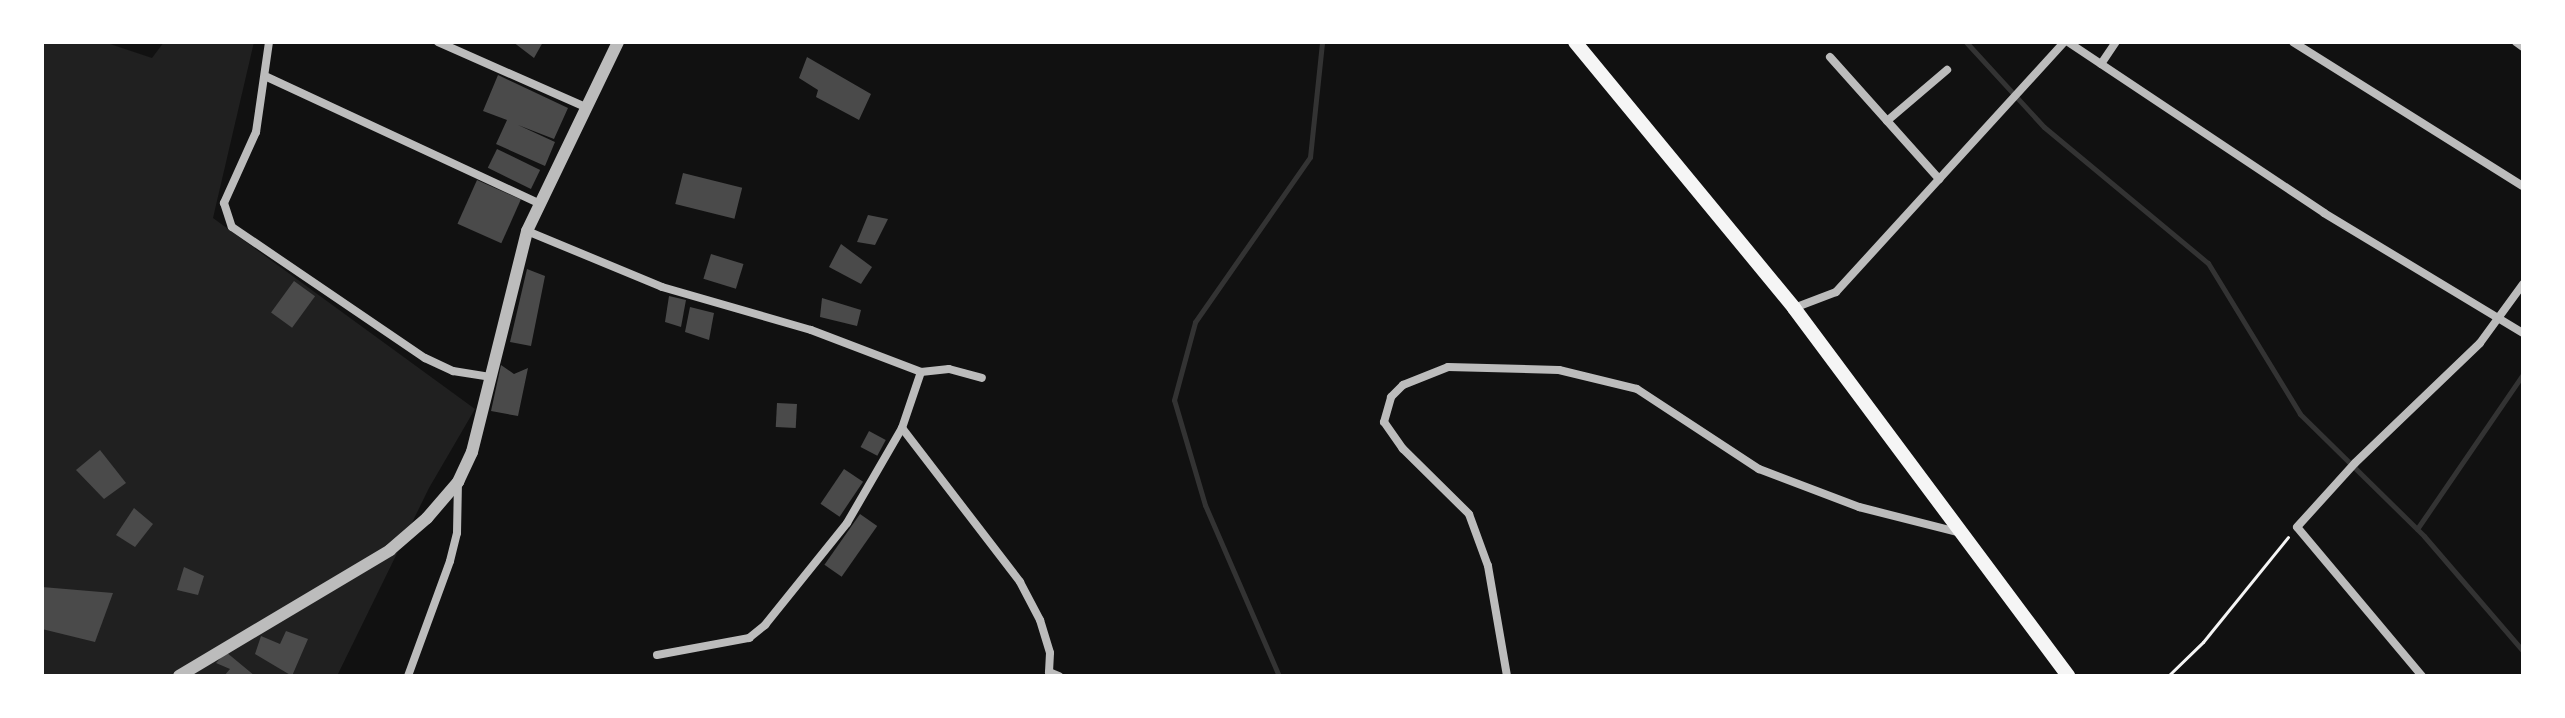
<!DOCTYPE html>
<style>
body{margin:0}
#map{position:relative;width:2565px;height:718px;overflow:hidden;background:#111;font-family:"Exo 2",sans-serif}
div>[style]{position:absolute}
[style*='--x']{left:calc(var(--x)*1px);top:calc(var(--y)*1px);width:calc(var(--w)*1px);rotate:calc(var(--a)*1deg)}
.green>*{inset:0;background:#202020}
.stream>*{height:5px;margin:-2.5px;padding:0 2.5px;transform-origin:2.5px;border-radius:2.5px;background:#333}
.building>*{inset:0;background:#4a4a4a;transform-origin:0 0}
.path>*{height:3px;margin:-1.5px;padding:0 1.5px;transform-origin:1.5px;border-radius:1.5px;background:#f5f5f5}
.minor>*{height:8px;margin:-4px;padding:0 4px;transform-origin:4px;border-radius:4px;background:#bcbcbc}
.tertiary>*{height:12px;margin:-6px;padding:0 6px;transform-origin:6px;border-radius:6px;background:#bcbcbc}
.primary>*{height:14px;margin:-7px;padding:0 7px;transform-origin:7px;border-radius:7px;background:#f5f5f5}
span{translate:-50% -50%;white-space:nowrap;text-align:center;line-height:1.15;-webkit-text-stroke:7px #fff;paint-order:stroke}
.frame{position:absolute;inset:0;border:44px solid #fff;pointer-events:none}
</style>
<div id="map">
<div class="green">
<div style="clip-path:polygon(42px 42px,104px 42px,152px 58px,164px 42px,254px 42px,213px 218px,475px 409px,429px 488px,337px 676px,42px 676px)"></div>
</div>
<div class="stream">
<div style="--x:1966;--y:42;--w:115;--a:47.5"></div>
<div style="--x:2044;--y:127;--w:213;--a:39.7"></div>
<div style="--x:2208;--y:263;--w:177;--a:58.6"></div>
<div style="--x:2300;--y:414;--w:174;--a:44.5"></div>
<div style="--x:2424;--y:536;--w:152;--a:49.3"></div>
<div style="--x:2417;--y:529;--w:188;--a:-55.6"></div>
<div style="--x:1279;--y:676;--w:186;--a:-113.4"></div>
<div style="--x:1205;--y:505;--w:109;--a:-106.4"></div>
<div style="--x:1174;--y:400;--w:81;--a:-74.9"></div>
<div style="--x:1195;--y:322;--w:201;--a:-55.1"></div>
<div style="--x:1310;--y:157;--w:116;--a:-84"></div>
</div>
<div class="building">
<div style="clip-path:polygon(513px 42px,543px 42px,534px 58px)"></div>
<div style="clip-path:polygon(807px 57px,871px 94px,859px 120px,816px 97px,818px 90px,799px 78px)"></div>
<div style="clip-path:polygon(498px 75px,568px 108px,554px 139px,518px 125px,555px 142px,545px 166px,496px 144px,507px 120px,483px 111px)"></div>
<div style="left:497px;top:149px;width:48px;height:21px;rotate:26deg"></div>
<div style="left:683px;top:173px;width:61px;height:32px;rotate:14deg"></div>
<div style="left:477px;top:180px;width:48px;height:48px;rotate:24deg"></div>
<div style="clip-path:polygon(868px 215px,888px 219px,875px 245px,857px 242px)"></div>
<div style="clip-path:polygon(841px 244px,872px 267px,861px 284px,829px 267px)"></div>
<div style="left:711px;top:254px;width:34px;height:26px;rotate:17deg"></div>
<div style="clip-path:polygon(527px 269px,545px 276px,531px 346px,510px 342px)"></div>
<div style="left:294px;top:281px;width:26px;height:39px;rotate:36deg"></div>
<div style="clip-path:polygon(669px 296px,686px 300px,681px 327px,665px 322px)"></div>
<div style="clip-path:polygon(822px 298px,861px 310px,857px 326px,820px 317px)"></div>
<div style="clip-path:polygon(690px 307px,714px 313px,709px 340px,685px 332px)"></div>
<div style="clip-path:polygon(501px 365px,514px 374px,528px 368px,518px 416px,491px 411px)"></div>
<div style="left:777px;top:403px;width:20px;height:24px;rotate:3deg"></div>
<div style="left:869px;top:431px;width:19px;height:18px;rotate:28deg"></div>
<div style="clip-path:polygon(100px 450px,126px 483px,104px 499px,76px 470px)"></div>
<div style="left:844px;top:469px;width:23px;height:42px;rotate:34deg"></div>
<div style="clip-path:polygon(134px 508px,153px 524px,135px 547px,116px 535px)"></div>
<div style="left:860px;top:514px;width:21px;height:62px;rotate:35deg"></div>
<div style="clip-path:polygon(184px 567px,204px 576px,198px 595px,177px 590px)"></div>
<div style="clip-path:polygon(42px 587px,113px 593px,95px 642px,42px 629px)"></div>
<div style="clip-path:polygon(286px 631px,308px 639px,292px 676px,255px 654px,261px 636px,280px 644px)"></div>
<div style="clip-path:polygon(226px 652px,255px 676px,224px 676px,230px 669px,216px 663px)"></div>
</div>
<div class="path">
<div style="--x:2168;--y:676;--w:49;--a:-44.2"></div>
<div style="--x:2203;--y:642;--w:135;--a:-51"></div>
</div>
<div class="minor">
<div style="--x:269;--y:42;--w:91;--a:98.2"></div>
<div style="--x:256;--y:132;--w:78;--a:114.3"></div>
<div style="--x:224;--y:203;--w:25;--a:72"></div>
<div style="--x:232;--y:227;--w:233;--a:34.2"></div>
<div style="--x:425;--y:358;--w:31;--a:25"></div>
<div style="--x:453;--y:371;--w:39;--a:9"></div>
<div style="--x:438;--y:42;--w:158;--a:23.8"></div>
<div style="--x:2068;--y:42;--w:308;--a:33.7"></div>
<div style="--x:2324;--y:213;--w:232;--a:31.1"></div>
<div style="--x:2293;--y:42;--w:271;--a:32.1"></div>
<div style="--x:2516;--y:42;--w:9;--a:36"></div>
<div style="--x:1830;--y:57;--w:164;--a:48.2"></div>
<div style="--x:2101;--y:64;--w:27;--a:-56"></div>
<div style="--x:267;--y:77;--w:300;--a:24.9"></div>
<div style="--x:1887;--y:121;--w:79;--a:-40.4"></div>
<div style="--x:527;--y:231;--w:146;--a:22.5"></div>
<div style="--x:662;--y:287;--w:155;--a:16.1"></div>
<div style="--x:811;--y:330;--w:118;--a:20.9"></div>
<div style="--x:921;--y:372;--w:28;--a:-6"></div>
<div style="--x:949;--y:369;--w:34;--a:15"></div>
<div style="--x:1794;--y:308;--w:45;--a:-20.9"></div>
<div style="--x:1836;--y:292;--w:338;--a:-47.6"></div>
<div style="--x:902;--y:428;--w:194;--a:52.5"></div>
<div style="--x:1020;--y:582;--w:43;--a:62.2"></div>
<div style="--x:1040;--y:620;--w:34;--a:73"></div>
<div style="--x:1050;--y:653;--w:19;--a:93"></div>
<div style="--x:1049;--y:672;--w:11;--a:22"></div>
<div style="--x:657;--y:655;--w:94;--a:-10.5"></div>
<div style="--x:749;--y:638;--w:21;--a:-39"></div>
<div style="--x:765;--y:625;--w:131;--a:-51.2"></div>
<div style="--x:847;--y:523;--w:110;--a:-59.9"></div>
<div style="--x:902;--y:428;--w:59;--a:-71.3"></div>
<div style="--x:408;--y:676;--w:122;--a:-69.9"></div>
<div style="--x:450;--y:561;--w:29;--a:-76"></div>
<div style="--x:457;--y:533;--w:50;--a:-88.9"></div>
<div style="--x:1507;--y:676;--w:112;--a:-99.8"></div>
<div style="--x:1488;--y:566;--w:55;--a:-110.1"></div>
<div style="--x:1469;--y:514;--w:93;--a:-135.4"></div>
<div style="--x:1403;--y:449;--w:33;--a:-125"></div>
<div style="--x:1384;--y:422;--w:26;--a:-74"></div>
<div style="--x:1391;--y:397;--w:17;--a:-45"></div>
<div style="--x:1403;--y:385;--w:48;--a:-21.8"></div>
<div style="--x:1448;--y:367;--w:111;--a:1.5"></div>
<div style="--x:1559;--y:370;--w:80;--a:13.7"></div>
<div style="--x:1637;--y:389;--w:146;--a:33.3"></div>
<div style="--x:1759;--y:469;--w:107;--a:20.8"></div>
<div style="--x:1859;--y:507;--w:102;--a:14.2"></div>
<div style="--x:2422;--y:676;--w:194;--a:-130"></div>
<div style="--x:2297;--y:527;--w:86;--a:-47.8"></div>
<div style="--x:2355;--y:463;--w:173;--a:-43.8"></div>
<div style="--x:2480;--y:343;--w:73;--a:-53.9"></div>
</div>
<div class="tertiary">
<div style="--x:179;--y:676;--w:246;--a:-30.8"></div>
<div style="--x:390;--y:550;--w:49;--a:-40.9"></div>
<div style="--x:427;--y:518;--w:48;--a:-49.3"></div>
<div style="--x:458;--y:482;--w:33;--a:-65"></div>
<div style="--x:472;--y:452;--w:228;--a:-76"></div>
<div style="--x:527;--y:231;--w:210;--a:-64.3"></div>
</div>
<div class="primary">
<div style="--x:1575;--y:42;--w:345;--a:50.5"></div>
<div style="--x:1794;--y:308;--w:459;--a:53.3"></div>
</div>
<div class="frame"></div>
</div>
